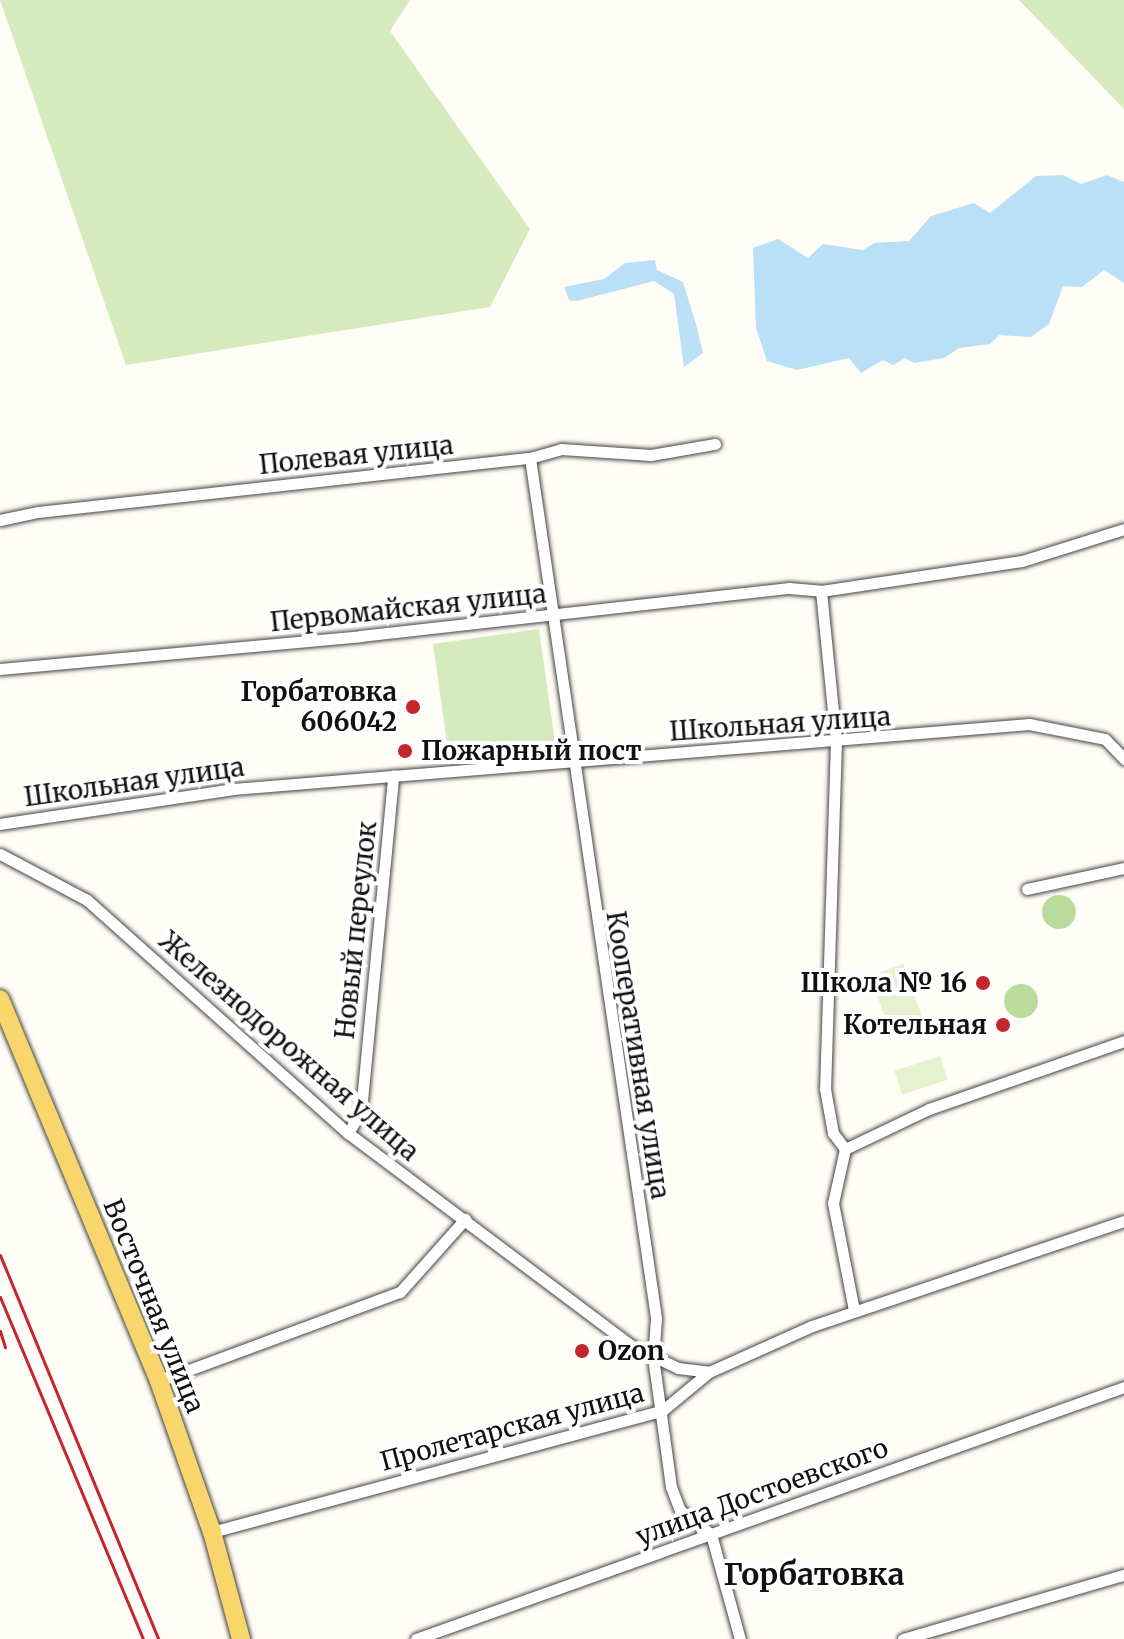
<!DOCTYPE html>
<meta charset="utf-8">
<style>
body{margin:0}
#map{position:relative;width:1124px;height:1639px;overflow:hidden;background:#fffdf5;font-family:Merriweather,serif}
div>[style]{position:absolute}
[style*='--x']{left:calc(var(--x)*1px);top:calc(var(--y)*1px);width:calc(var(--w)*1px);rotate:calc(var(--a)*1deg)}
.green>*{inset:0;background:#d5ebbd;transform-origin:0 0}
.forest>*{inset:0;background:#b9dc9c}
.round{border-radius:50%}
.pitch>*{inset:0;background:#e6f2cf;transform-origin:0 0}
.water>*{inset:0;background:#b9e0f7}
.roads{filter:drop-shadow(0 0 2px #444) drop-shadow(0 0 2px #444)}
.minor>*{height:11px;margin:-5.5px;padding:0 5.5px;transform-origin:5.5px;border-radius:5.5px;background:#fff}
.primary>*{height:18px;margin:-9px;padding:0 9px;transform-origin:9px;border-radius:9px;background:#f9d66b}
.rail>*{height:3px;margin:-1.5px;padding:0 1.5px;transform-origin:1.5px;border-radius:1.5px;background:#c4262e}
.dots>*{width:22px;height:22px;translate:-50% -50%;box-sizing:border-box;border:4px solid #fff;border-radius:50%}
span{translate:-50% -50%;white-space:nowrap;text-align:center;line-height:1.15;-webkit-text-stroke:8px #fff;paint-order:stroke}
.street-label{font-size:26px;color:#111}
.poi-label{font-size:26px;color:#111;font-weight:700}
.right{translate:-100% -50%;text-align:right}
.left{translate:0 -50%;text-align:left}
.quarter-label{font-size:30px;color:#111;font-weight:700}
</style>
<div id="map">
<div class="green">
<div style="clip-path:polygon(0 0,410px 0,390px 31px,530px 229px,490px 307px,126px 365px)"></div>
<div style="clip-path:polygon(1019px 0,1124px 0,1124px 109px)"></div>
<div style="left:539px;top:629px;width:123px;height:107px;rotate:82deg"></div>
</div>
<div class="forest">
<div class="round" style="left:1042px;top:895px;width:34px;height:34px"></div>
<div class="round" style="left:1004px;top:984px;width:34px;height:34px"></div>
</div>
<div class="pitch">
<div style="left:903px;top:964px;width:65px;height:35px;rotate:70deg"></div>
<div style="left:940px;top:1056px;width:25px;height:48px;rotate:72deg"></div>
</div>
<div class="water">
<div style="clip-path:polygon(1063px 175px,1081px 184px,1107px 175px,1124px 182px,1124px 283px,1104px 270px,1082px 287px,1063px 286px,1049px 324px,1031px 337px,999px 335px,990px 344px,959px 348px,944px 358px,914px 363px,905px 358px,893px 365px,883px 360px,861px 373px,849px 358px,797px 370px,767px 361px,756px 328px,753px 248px,778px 239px,808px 258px,823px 244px,863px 250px,874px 243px,909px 241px,931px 216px,974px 203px,990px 213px,1036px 176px)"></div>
<div style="clip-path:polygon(655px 260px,657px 270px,683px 282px,696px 324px,703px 353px,684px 367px,674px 294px,654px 281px,577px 301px,569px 300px,564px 287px,604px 279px,625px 263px)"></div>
</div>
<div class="roads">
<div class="minor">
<div style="--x:530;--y:458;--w:869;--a:81.66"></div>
<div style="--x:656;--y:1318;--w:39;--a:94"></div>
<div style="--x:653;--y:1357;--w:131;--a:82.1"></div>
<div style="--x:671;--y:1487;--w:25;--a:69"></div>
<div style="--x:680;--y:1510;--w:39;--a:38"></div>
<div style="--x:711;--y:1534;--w:109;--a:74.6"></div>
<div style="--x:0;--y:520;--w:39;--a:-12"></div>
<div style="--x:38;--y:512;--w:495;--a:-6.3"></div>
<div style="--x:530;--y:458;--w:32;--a:-16"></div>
<div style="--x:561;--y:449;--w:90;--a:3.8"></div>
<div style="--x:651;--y:455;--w:65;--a:-9.8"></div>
<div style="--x:821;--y:591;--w:151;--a:84.3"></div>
<div style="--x:836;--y:741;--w:348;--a:91.8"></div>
<div style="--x:825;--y:1089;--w:45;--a:79.7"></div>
<div style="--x:833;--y:1133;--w:20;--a:53"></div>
<div style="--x:845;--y:1149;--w:55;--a:102.5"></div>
<div style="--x:833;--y:1203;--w:109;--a:78.9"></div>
<div style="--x:0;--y:669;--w:362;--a:-5.2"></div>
<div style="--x:360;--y:636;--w:432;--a:-6.4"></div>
<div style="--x:789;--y:588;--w:32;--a:5"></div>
<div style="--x:821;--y:591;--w:203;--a:-8.5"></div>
<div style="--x:1022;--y:561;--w:107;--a:-17.4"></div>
<div style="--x:0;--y:824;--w:236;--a:-8.5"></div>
<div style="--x:233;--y:789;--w:799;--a:-4.67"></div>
<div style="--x:1029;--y:724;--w:77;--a:11.2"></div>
<div style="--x:1105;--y:739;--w:28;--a:46"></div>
<div style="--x:0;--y:854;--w:98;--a:27.9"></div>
<div style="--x:87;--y:900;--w:350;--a:41.8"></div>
<div style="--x:348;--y:1133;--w:353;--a:36.9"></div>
<div style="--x:630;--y:1345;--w:53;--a:25.6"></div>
<div style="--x:678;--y:1368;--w:31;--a:7"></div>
<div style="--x:1027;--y:889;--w:99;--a:-12.2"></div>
<div style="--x:348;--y:1133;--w:26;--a:-59"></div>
<div style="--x:361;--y:1111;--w:337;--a:-84.5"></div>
<div style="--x:845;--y:1149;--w:93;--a:-25.5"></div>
<div style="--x:929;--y:1109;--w:207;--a:-19.2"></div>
<div style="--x:159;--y:1381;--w:257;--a:-20.3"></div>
<div style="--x:400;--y:1292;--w:98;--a:-48.3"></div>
<div style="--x:212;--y:1532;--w:467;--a:-15.1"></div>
<div style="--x:663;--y:1410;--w:60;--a:-39.6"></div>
<div style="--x:709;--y:1372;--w:113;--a:-24.1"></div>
<div style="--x:812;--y:1326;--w:329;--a:-18.6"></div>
<div style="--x:416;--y:1639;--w:752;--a:-19.59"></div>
<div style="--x:903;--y:1639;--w:230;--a:-16.2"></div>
</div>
<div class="primary">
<div style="--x:0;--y:999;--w:414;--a:67.4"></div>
<div style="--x:159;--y:1381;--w:160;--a:70.7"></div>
<div style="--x:212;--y:1532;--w:111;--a:74.8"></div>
</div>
</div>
<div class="rail">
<div style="--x:0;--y:1255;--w:415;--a:67.6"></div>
<div style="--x:0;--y:1297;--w:371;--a:67.3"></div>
<div style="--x:0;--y:1331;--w:17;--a:73"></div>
</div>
<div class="dots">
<div style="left:413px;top:707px;background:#c4262e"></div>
<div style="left:405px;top:751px;background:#c4262e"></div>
<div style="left:983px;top:983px;background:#c4262e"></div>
<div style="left:1003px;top:1025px;background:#c4262e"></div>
<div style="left:582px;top:1351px;background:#c4262e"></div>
</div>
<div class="street-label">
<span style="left:356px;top:455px;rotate:-6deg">Полевая улица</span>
<span style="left:408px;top:608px;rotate:-6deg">Первомайская улица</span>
<span style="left:780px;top:724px;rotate:-4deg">Школьная улица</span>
<span style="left:134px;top:782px;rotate:-8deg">Школьная улица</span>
<span style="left:356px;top:930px;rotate:-84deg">Новый переулок</span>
<span style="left:289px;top:1046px;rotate:41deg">Железнодорожная улица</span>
<span style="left:638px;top:1055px;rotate:81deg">Кооперативная улица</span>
<span style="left:154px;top:1306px;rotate:68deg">Восточная улица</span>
<span style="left:512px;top:1427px;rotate:-15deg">Пролетарская улица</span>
<span style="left:762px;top:1492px;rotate:-20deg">улица Достоевского</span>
</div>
<div class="poi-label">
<span class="right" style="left:397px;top:707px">Горбатовка<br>606042</span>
<span class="left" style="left:421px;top:751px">Пожарный пост</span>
<span class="right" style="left:967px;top:983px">Школа № 16</span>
<span class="right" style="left:987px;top:1025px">Котельная</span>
<span class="left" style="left:598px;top:1351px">Ozon</span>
</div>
<div class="quarter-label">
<span style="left:814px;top:1574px">Горбатовка</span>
</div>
</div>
